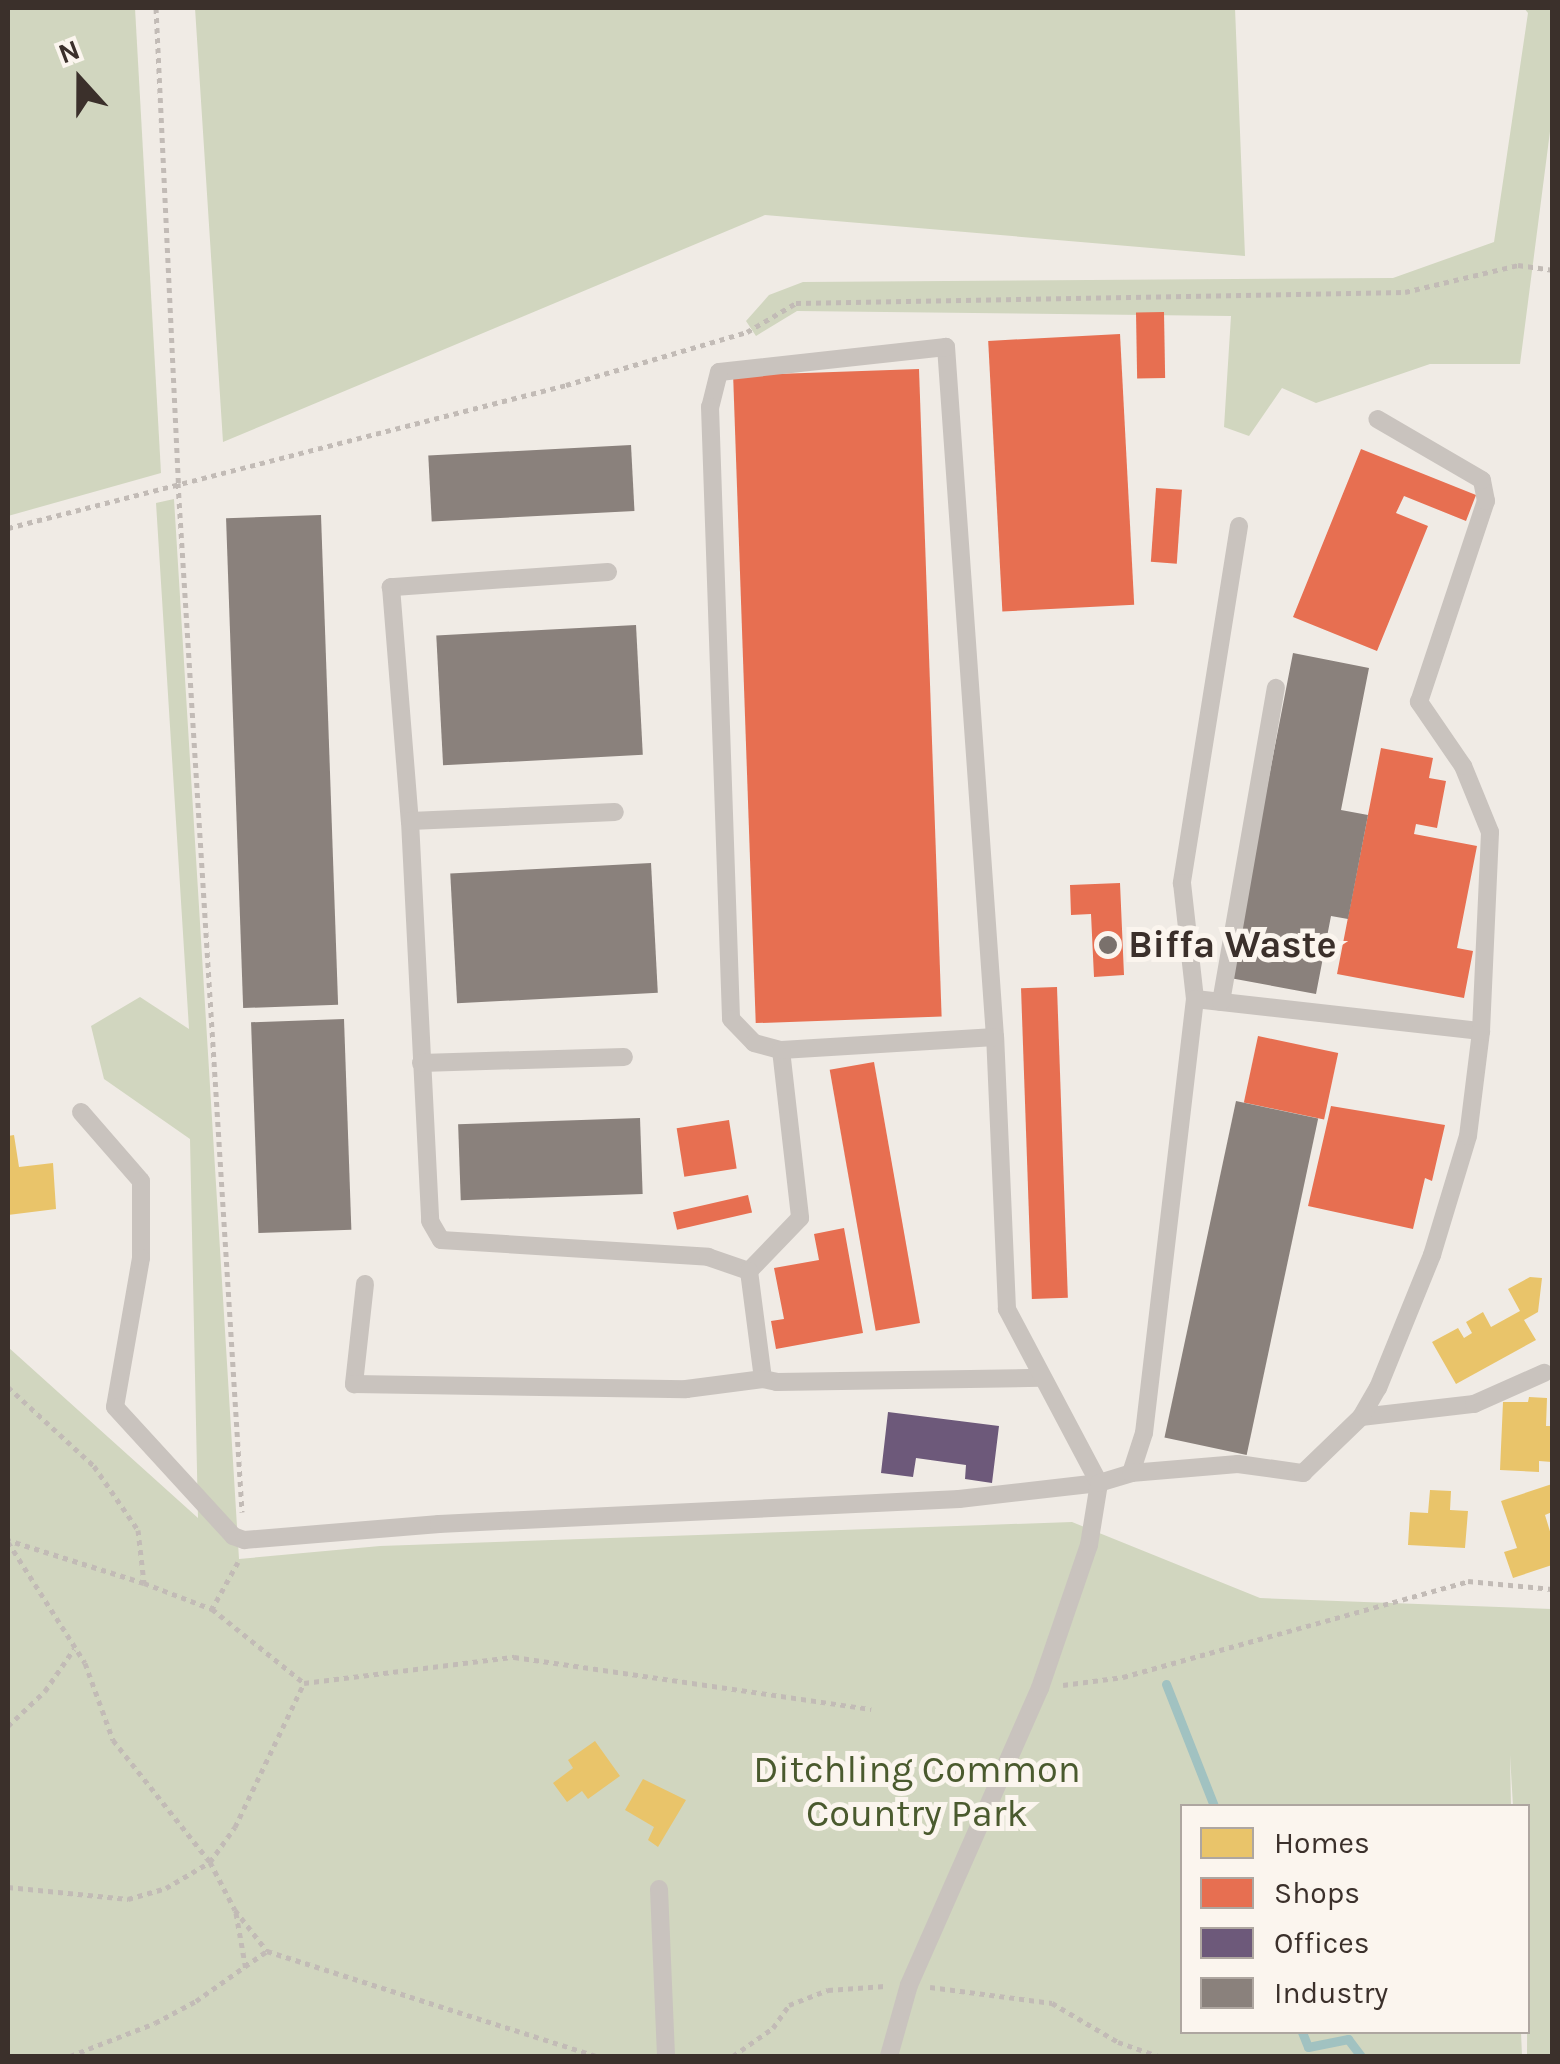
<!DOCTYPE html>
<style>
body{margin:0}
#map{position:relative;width:1560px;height:2064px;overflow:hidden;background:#f0ebe5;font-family:Karla,sans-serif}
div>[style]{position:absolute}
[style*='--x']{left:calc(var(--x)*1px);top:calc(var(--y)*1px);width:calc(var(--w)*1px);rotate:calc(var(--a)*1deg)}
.green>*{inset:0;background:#d1d6bf}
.homes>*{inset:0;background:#e9c46a}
.shops>*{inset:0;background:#e76f51;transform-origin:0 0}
.offices>*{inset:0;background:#6d597a}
.industry>*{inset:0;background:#8a817c;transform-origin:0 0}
.stream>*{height:9px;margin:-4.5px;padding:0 4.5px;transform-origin:4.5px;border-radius:4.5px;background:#a1c2c1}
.path>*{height:5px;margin-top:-2.5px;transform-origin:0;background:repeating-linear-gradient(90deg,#c2bbb6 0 5px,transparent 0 10px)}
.lane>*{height:18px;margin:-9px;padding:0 9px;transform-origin:9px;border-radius:9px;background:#c9c3be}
.dots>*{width:28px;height:28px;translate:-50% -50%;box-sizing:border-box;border:5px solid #fbf5ee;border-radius:50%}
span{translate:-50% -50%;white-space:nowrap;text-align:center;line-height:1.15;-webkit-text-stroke:10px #fbf5ee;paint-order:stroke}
.poi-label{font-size:38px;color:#3b302b;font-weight:700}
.left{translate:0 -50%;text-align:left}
.park-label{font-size:38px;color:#4a5a2e}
.frame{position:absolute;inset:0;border:10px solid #3b302b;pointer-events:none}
.legend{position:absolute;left:1180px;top:1804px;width:350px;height:230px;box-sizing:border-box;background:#fbf5ee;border:2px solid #aea6a0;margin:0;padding:12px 18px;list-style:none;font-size:30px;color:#3b302b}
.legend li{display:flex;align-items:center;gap:20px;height:50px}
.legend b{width:50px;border:2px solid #aea6a0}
.north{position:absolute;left:30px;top:30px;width:100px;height:100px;-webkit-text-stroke:8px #fbf5ee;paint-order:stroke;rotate:339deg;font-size:28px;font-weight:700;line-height:40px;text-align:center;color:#3b302b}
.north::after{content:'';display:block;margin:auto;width:35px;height:45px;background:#3b302b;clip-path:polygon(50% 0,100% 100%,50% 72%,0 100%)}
</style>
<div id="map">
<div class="green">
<div style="clip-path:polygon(8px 8px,135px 8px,161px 473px,8px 516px)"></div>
<div style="clip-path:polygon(195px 8px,1235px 8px,1245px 256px,765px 215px,223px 442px)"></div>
<div style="clip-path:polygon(1524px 8px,1552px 8px,1552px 116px,1520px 364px,1430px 364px,1316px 403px,1282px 388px,1249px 436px,1224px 427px,1231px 316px,797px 311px,756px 336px,746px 321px,769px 295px,803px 282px,1393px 278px,1494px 242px,1528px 13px)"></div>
<div style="clip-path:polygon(174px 499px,239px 1559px,380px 1546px,1072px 1522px,1260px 1598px,1552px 1609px,1552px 2056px,1527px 2056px,1528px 1806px,1513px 1806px,1510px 1755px,1511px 1806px,1182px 1806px,1182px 2032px,1521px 2032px,1522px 2056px,8px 2056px,8px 1347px,198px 1518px,190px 1139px,104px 1079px,91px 1026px,140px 997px,189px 1029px,156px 503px)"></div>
</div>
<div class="homes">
<div style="clip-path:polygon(14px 1135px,19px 1167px,53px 1163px,56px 1209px,8px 1215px,8px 1136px)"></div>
<div style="clip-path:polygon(1530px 1277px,1542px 1278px,1538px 1312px,1524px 1320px,1536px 1340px,1456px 1384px,1432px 1342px,1458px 1328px,1464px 1338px,1472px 1333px,1466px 1322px,1483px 1312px,1491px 1327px,1520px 1311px,1508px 1289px)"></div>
<div style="clip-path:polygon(1529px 1397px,1547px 1398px,1546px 1426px,1552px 1426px,1552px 1462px,1539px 1461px,1539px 1472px,1500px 1470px,1503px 1402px,1528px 1402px)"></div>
<div style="clip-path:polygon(1552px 1484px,1552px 1512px,1545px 1515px,1552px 1538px,1552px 1565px,1513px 1578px,1504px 1552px,1517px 1548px,1501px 1501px)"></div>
<div style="clip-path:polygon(1430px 1490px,1451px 1491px,1450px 1510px,1468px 1511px,1465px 1548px,1408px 1545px,1410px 1512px,1428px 1513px)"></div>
<div style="clip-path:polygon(595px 1741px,620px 1776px,588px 1799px,582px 1791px,567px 1802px,553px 1783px,573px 1768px,568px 1760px)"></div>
<div style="clip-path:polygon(643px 1779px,686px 1800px,658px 1847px,648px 1840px,654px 1827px,625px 1810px)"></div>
</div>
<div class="shops">
<div style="left:1164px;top:312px;width:66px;height:28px;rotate:89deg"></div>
<div style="left:1120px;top:334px;width:271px;height:132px;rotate:87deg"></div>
<div style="left:919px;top:369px;width:648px;height:186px;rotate:88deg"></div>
<div style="clip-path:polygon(1361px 449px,1476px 495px,1466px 521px,1404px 496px,1396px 513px,1428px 526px,1377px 651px,1293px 617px)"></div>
<div style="left:1156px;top:488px;width:26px;height:74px;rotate:4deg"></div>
<div style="clip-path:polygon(1381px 748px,1433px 758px,1429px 778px,1446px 781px,1437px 828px,1416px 824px,1414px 834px,1477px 846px,1457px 948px,1473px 951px,1464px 998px,1337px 974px)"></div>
<div style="clip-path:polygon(1120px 883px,1124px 975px,1094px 977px,1091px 914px,1071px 915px,1070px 885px)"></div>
<div style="left:1057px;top:987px;width:311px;height:36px;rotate:88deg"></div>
<div style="left:1258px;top:1036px;width:82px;height:68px;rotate:12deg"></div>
<div style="left:874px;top:1062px;width:265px;height:45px;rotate:80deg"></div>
<div style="clip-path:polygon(1331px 1106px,1445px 1125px,1432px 1181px,1425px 1178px,1413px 1229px,1308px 1206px)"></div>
<div style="left:729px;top:1120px;width:49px;height:53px;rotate:81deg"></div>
<div style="left:748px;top:1195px;width:18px;height:77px;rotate:77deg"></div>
<div style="clip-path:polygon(844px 1228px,863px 1333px,776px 1349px,771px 1321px,784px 1319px,774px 1268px,819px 1260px,814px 1234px)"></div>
</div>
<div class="offices">
<div style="clip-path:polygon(888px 1412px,999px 1426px,992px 1483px,965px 1479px,966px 1465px,916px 1458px,913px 1477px,881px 1473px)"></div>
</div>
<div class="industry">
<div style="left:631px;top:445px;width:66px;height:203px;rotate:87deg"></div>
<div style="left:321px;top:515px;width:490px;height:95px;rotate:88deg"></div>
<div style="left:636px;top:625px;width:130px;height:200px;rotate:87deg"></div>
<div style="clip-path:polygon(1293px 653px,1369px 668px,1341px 810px,1368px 815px,1348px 919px,1331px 916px,1316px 994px,1230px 978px)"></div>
<div style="left:651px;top:863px;width:130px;height:201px;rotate:87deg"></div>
<div style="left:344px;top:1019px;width:211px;height:93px;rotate:88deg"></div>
<div style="left:1236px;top:1101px;width:84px;height:344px;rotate:12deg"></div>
<div style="left:640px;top:1118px;width:76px;height:182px;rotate:88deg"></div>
</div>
<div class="stream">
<div style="--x:1166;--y:1684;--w:131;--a:68.5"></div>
<div style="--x:1302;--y:2032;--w:16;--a:68"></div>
<div style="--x:1308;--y:2047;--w:41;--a:-11.3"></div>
<div style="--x:1348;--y:2039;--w:21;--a:53"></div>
</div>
<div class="path">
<div style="--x:156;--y:8;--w:476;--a:87.3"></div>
<div style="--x:178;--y:483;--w:1031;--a:86.44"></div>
<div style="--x:8;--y:528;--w:576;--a:-14.37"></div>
<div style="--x:566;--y:385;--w:189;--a:-16.3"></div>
<div style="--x:747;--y:332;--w:57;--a:-30.6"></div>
<div style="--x:796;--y:303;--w:609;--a:-1.03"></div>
<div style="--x:1405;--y:292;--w:116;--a:-13.4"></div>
<div style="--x:1518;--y:265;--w:34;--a:8"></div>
<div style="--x:8;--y:1387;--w:117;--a:42.6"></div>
<div style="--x:94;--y:1466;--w:78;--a:55.5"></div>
<div style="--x:138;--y:1530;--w:53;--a:83.5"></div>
<div style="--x:144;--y:1583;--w:143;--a:-162.5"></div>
<div style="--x:8;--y:1542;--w:143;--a:57.5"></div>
<div style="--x:85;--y:1663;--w:82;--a:70"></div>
<div style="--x:113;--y:1740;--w:156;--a:51.5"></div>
<div style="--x:210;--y:1862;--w:54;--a:62.5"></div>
<div style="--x:235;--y:1910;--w:52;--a:52"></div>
<div style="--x:267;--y:1951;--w:346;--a:17.7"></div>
<div style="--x:238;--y:1562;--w:54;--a:119"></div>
<div style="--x:212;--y:1609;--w:118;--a:38.8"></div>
<div style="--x:304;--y:1683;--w:212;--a:-7.1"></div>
<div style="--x:514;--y:1657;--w:361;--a:8.3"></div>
<div style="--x:144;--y:1583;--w:73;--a:20.9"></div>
<div style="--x:1063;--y:1685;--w:61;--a:-7.6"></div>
<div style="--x:1123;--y:1677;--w:358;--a:-15.5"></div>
<div style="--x:1468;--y:1581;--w:84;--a:5.4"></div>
<div style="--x:8;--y:1726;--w:51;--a:-43.4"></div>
<div style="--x:45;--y:1691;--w:51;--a:-55.4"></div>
<div style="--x:8;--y:1887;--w:121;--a:5.7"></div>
<div style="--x:128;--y:1899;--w:40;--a:-16"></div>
<div style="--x:166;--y:1888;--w:51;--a:-30.6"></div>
<div style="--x:210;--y:1862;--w:43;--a:-54.5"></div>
<div style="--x:235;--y:1827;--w:160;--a:-64.4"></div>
<div style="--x:236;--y:1913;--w:58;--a:80"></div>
<div style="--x:930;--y:1987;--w:123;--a:7.5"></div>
<div style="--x:1052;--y:2003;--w:77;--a:30.6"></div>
<div style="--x:1118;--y:2042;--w:42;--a:19.3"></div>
<div style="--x:70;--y:2056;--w:91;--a:-21.2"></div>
<div style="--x:155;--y:2023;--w:47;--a:-28.2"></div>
<div style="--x:196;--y:2001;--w:87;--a:-35.2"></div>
<div style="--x:733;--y:2056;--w:49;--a:-35"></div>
<div style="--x:773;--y:2028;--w:28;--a:-55"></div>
<div style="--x:789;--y:2005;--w:42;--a:-21"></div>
<div style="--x:828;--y:1990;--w:57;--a:-4"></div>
</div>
<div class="lane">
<div style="--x:1239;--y:526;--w:362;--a:99.1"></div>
<div style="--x:1182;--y:883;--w:117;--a:83.6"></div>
<div style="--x:1195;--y:999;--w:288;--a:6.4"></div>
<div style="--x:608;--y:572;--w:218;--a:176"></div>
<div style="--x:391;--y:587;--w:235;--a:85.4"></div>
<div style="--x:410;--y:821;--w:400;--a:87.1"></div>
<div style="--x:430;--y:1221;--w:22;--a:60"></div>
<div style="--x:441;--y:1240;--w:268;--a:3.6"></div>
<div style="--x:708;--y:1257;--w:43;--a:18.9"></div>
<div style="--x:410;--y:821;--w:205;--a:-2.5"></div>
<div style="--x:1221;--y:1002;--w:319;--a:-80.1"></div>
<div style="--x:995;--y:1037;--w:692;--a:-94.06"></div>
<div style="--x:946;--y:347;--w:228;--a:173.7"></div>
<div style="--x:719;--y:372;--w:36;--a:104"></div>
<div style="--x:710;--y:407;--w:612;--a:88.03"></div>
<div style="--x:731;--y:1019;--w:33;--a:46"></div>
<div style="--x:754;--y:1043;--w:28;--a:15"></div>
<div style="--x:781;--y:1050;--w:169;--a:83.5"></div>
<div style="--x:800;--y:1218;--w:74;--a:133.9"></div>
<div style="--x:749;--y:1271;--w:109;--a:82.6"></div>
<div style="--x:763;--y:1379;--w:14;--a:12"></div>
<div style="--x:777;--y:1382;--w:264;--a:-0.9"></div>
<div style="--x:421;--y:1063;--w:203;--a:-1.7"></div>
<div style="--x:81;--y:1112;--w:91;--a:49"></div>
<div style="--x:141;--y:1181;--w:77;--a:90"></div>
<div style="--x:141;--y:1258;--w:151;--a:99.9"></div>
<div style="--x:115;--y:1407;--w:175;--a:47.5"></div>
<div style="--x:233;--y:1536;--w:12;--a:20"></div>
<div style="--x:244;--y:1540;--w:196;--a:-4.7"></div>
<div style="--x:439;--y:1524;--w:521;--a:-2.75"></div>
<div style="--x:959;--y:1499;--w:141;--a:-6.5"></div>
<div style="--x:1099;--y:1483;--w:197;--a:-117.9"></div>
<div style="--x:1007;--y:1309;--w:272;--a:-92.5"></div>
<div style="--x:995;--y:1037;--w:214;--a:176.5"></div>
<div style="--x:365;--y:1284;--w:101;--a:96.3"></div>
<div style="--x:354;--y:1384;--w:332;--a:0.9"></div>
<div style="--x:686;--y:1389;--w:78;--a:-7.4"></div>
<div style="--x:1361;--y:1417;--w:114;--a:-6.6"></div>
<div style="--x:1474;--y:1404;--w:77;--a:-23.9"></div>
<div style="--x:1131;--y:1473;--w:42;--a:-72"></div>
<div style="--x:1144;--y:1433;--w:437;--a:-83.3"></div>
<div style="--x:659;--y:1889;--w:167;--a:87.6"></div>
<div style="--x:889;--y:2056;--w:74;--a:-74.3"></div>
<div style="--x:909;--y:1985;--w:325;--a:-66.2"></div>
<div style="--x:1040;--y:1688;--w:151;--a:-71.1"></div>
<div style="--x:1089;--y:1545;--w:63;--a:-80.8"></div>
<div style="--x:1099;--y:1483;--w:34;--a:-17"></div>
<div style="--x:1131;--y:1473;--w:107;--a:-4.8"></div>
<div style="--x:1238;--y:1464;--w:66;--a:7.9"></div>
<div style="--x:1303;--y:1473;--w:81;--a:-44"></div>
<div style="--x:1361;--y:1417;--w:34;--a:-60"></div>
<div style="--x:1378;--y:1388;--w:144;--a:-67.9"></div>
<div style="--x:1432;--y:1255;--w:124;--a:-73.2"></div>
<div style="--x:1468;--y:1136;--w:106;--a:-82.9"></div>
<div style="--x:1481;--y:1031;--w:199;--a:-87.4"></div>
<div style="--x:1490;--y:832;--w:71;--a:-112.2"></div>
<div style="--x:1463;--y:766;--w:78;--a:-124.5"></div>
<div style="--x:1419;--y:702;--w:212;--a:-71.6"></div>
<div style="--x:1486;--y:501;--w:21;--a:-101"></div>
<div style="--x:1482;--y:480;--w:121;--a:-149.8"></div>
</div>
<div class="dots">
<div style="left:1108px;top:945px;background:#7a716c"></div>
</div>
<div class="poi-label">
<span class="left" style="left:1128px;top:945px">Biffa Waste</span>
</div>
<div class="park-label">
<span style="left:917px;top:1792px">Ditchling Common<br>Country Park</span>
</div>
<div class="frame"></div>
<ul class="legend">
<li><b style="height:28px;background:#e9c46a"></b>Homes</li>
<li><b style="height:28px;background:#e76f51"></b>Shops</li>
<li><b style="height:28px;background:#6d597a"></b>Offices</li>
<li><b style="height:28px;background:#8a817c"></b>Industry</li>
</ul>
<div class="north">N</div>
</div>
